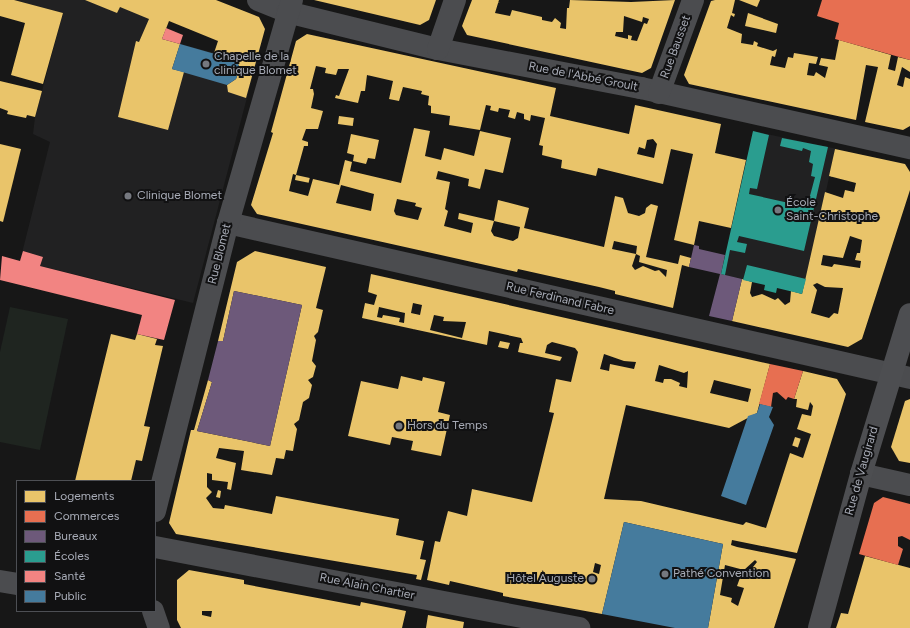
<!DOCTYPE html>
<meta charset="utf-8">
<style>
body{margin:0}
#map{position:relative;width:910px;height:628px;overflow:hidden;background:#171717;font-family:Figtree,sans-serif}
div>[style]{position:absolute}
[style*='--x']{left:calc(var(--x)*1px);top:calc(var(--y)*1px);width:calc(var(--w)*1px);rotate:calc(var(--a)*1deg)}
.built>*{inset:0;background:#212122;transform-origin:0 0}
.green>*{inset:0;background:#1f2520}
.homes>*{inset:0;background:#e9c46a;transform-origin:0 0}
.shops>*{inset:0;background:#e76f51}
.offices>*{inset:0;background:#6d597a}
.schools>*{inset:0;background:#2a9d8f}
.health>*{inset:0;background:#f28482}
.public>*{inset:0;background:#457b9d}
.minor>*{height:22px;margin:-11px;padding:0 11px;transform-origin:11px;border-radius:11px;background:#4b4c4f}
.major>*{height:22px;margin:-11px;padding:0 11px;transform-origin:11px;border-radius:11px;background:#4d4e51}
.dots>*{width:11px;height:11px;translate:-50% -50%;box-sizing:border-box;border:2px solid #111112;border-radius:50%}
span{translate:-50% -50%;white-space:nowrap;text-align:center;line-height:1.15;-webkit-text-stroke:4px #111112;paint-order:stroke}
.street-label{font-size:12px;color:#a8acb7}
.poi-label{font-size:12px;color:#a8acb7}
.left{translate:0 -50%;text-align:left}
.right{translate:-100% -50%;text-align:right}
.legend{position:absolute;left:16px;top:480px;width:140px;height:132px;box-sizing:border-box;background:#111112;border:1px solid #4d4f54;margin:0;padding:5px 7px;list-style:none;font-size:12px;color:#a8acb7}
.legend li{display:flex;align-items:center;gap:8px;height:20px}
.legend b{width:20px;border:1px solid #4d4f54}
</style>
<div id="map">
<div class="built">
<div style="clip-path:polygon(14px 0,177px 0,162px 39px,214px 53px,218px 41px,265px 29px,193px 303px,20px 261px,50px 142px,33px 134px,35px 117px,63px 13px)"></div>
<div style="left:753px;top:131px;width:84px;height:147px;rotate:12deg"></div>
</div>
<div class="green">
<div style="clip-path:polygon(10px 307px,68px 319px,40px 450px,0 442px,0 352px)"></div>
</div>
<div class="homes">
<div style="clip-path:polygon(0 0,14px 0,63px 13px,43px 84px,11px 75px,25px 23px,0 16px)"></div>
<div style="clip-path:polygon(85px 0,216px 0,259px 17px,265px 29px,246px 98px,228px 92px,227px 85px,236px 79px,240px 68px,236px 60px,214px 53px,218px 41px,169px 21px,162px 39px,180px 44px,172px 69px,184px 72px,168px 130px,118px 117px,136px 41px,139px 42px,149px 19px,120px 7px,117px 13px)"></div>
<div style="clip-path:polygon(314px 0,436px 0,429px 20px,420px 25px)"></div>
<div style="clip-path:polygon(evenodd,472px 0,499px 0,495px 13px,510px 16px,512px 10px,542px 17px,542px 20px,552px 22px,555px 18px,561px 23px,560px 28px,566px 29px,567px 8px,569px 8px,570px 0,631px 2px,675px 0,651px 68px,642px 73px,467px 35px,462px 26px,472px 0,624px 16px,642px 22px,643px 17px,649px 19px,647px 24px,644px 23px,637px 41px,631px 40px,632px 36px,628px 35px,628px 39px,615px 36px,616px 32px,623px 32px,624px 16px)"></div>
<div style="clip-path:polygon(715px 0,735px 0,732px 13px,735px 14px,734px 17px,731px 15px,727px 28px,742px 34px,741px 43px,753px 45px,754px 41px,758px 43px,757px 46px,773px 51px,777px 49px,775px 57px,772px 56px,770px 65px,785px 68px,788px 57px,793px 58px,794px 53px,818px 57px,816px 64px,809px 63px,807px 75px,814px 76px,816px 72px,825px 78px,828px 67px,819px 65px,821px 58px,835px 60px,839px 40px,891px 55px,888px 69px,895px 71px,898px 57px,910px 60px,910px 72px,902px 67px,897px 85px,903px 87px,905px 77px,910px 79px,910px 126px,903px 130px,865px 122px,878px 67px,866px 65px,856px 120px,689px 84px,684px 75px,711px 1px)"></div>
<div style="clip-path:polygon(739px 0,760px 0,757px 7px)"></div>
<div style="clip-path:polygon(748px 13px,778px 24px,776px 33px,745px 26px)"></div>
<div style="clip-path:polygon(evenodd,307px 34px,556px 88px,550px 116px,629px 134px,635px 105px,721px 124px,715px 153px,746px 160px,731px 228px,699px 221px,694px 245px,674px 240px,693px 154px,671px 149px,663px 184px,598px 168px,596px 176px,561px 168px,562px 160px,542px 155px,543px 146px,539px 145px,545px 118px,531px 115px,530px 121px,524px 119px,524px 114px,517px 112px,515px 119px,508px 117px,510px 110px,499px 108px,498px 112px,490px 110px,491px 106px,486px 105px,480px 130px,449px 125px,450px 116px,431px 113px,431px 106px,428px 105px,429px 96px,421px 94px,422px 91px,403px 87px,399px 101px,389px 99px,393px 81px,367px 75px,365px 91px,361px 91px,358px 103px,335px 98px,336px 95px,339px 96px,349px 69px,338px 69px,336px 75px,325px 73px,326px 68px,316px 66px,310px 89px,313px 89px,314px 94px,311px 108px,323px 111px,318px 129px,306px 129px,302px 140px,308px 142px,308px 146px,304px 146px,296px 175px,293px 174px,289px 191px,308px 196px,313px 179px,339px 185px,345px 160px,352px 162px,350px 171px,401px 183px,414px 128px,430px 131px,425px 156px,441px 160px,444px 148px,474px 156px,480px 131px,511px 138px,503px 173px,485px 169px,480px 189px,468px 186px,469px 179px,438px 171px,436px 179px,450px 182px,445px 209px,448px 211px,444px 226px,471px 233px,473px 223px,458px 219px,459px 213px,494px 221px,491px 231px,494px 236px,513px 241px,518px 238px,520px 227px,494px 221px,498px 200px,529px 208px,524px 228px,604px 247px,615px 196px,623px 198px,628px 213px,639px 216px,645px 213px,646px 208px,651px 204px,658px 206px,646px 257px,678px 264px,680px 255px,691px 258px,689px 267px,682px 265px,673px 308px,615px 294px,615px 291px,599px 287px,518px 269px,517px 272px,257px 214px,251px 205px,273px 133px,271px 132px,296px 41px,307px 34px,653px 139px,657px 144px,654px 158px,637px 154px,639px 147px,645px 149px,647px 140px,653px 139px,307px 34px,341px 185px,374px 194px,371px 211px,336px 203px,341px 185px,307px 34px,397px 199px,416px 203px,415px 206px,422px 208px,418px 220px,396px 215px,394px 211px,397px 199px,307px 34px,614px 241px,637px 246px,636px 254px,640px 256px,639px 262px,667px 270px,666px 277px,659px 270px,655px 271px,643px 266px,635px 270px,632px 266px,636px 254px,612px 249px,614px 241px)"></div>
<div style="clip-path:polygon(0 81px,42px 91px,35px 117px,27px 115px,26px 118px,7px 114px,8px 111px,0 108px)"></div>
<div style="left:339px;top:116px;width:15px;height:8px;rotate:8deg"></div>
<div style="clip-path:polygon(351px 134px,379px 140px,375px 159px,368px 158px,366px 164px,353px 161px,354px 155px,347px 153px)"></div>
<div style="clip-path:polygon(0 144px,21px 149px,3px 222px,0 221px)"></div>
<div style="clip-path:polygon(evenodd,835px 149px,905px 164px,910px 172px,910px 190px,862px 339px,848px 347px,732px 321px,742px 279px,752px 282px,750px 293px,752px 297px,762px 294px,775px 300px,778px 298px,785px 305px,790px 302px,791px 291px,802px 294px,825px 192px,843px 198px,845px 190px,854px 192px,856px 183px,829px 176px,835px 149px,850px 236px,862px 240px,860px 253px,857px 253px,855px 260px,861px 261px,860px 268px,834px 264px,832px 267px,821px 265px,823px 255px,843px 258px,850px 236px,835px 149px,817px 283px,825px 287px,843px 288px,838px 314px,834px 313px,829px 318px,811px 313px,817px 290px,813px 285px,817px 283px)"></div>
<div style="left:296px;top:175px;width:14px;height:5px;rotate:12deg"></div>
<div style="clip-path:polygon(255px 251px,326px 267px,316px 308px,323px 310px,318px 332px,314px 336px,316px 340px,312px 361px,316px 366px,313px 377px,308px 380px,312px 385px,309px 398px,303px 402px,299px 420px,294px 424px,297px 429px,293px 451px,286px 450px,284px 459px,276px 458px,272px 475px,241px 470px,244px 451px,219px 448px,216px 458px,236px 463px,231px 490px,227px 489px,228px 482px,212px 480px,212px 474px,207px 473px,207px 487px,212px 492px,206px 498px,213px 508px,224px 509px,225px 505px,272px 514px,276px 496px,399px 519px,396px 535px,424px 541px,420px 559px,426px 560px,421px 580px,416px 579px,417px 575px,176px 534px,169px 523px,191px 430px,194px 430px,208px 380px,212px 382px,197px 431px,270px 446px,302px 305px,234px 291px,223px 341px,218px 341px,237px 262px)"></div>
<div style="clip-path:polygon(evenodd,371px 274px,770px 364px,757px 413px,729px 428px,626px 405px,604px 499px,641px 501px,743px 525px,746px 522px,766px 528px,790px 453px,803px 458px,811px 434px,797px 429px,802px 414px,811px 416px,813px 406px,810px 402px,808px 410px,796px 407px,797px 399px,794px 399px,803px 371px,837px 379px,846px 394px,797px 553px,732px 540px,731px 545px,737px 547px,796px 559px,774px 628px,708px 628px,723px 544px,624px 522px,602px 614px,503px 596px,503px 593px,450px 581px,449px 585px,427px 580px,435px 541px,440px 542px,448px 511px,467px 516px,472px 489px,532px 502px,554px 413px,549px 412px,556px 379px,571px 382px,578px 352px,575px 348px,552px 342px,547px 345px,545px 353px,562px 357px,560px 361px,518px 352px,520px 343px,523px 343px,521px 338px,489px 331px,487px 345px,362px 318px,365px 303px,374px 305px,377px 295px,368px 292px,371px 274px,413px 303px,422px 305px,420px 315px,411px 313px,413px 303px,371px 274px,379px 307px,405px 313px,404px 323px,399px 322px,400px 318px,383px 315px,382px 318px,377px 317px,379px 307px,371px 274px,434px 315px,444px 317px,443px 321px,466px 322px,462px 338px,430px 330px,434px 315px,371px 274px,604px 354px,624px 361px,636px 362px,634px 369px,610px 364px,609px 371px,600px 369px,604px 354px,371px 274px,659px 365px,684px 373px,688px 371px,687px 388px,679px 386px,680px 383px,671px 379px,664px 379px,663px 383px,655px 381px,659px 365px,371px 274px,714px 380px,751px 389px,748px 402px,710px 393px,714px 380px,371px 274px,755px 560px,757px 562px,753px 567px,750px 578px,741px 575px,737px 586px,744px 588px,738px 606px,731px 602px,732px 598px,720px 595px,725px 565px,744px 570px,755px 560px,371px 274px,595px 563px,601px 565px,599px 574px,593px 572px,595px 563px)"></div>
<div style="clip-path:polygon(111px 334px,135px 340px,137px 334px,157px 339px,155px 345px,163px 346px,144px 426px,150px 427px,142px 461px,136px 460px,131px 481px,75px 481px)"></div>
<div style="clip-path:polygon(500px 341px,510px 343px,508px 349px,498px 347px)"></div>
<div style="clip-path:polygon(401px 376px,422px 381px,423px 377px,445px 382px,438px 412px,450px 415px,441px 456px,411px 450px,413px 441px,392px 437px,390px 445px,348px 436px,361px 381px,398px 389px)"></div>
<div style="clip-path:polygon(910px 399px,910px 463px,899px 461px,891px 447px,905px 401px)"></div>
<div style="left:795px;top:437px;width:6px;height:9px;rotate:18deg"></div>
<div style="clip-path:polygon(218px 490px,221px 491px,220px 498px,216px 497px)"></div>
<div style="clip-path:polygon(865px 556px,910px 568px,910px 628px,836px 628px,841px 613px,848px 614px)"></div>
<div style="clip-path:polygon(evenodd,189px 570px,244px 580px,244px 584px,360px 606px,361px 602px,406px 611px,402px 628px,181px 628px,177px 620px,177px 580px,189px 570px,202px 611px,212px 611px,211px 617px,202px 615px,202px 611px)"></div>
<div style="clip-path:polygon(428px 615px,464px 622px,463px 628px,426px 628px)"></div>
</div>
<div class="shops">
<div style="clip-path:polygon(822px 0,910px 0,910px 60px,835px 39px,839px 23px,817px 16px)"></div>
<div style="clip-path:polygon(770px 364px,803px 371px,794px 399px,788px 397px,786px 400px,777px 392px,773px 393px,771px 407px,759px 404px)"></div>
<div style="clip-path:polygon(883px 497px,910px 504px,910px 540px,902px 536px,898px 537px,898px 546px,903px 549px,898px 565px,859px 554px,874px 503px)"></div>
</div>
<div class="offices">
<div style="clip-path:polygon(694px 245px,699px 246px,699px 249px,725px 255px,721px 274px,742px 279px,732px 321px,709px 316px,720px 274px,689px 267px)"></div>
<div style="clip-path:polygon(234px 291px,302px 305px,270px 446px,197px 431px,212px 382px,208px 380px,218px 341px,223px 341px)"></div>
</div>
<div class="schools">
<div style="clip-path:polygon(753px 131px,769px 135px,757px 189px,750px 188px,749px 194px,807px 207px,815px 177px,811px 176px,813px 164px,809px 162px,811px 151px,803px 148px,802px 151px,780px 146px,782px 138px,828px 147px,804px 251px,739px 236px,737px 242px,747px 244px,745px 253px,730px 250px,725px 275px,721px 274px)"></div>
<div style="clip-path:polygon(747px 265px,806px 279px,802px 294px,777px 288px,776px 293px,764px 290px,765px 285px,743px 280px)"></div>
</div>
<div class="health">
<div style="clip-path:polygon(166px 28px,183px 35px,180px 44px,162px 39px)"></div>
<div style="clip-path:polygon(23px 251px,43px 257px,40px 266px,175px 300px,164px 340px,137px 334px,142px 315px,0 280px,2px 256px,20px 261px)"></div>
</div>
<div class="public">
<div style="clip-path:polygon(180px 44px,236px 60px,240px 68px,236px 79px,227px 85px,172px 69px)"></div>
<div style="clip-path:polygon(760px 404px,773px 407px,769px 417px,774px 425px,746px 505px,721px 496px,748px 416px,757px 413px)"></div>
<div style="clip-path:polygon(624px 522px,723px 544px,708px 628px,675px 628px,602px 614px)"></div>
</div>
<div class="minor">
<div style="--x:258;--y:0;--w:31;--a:22"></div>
<div style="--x:287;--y:12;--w:155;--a:13.8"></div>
<div style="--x:438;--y:49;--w:207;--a:10.9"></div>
<div style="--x:641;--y:88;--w:276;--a:12.6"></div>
<div style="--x:438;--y:49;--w:52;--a:-70.9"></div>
<div style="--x:659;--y:93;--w:99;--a:-69.9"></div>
<div style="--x:228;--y:223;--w:699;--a:12.8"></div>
<div style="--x:861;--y:474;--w:50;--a:12.7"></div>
<div style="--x:155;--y:511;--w:297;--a:-75.8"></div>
<div style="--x:228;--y:223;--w:232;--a:-74"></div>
<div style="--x:155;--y:547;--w:432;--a:10.8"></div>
<div style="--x:0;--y:581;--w:17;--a:10"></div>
<div style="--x:153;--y:611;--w:18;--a:71"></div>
</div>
<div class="major">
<div style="--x:819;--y:628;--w:160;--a:-74.7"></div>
<div style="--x:861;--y:474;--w:167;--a:-73"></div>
</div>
<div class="dots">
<div style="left:206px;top:64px;background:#75787f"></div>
<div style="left:128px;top:196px;background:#75787f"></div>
<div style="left:778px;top:210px;background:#75787f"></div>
<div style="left:399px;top:426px;background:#75787f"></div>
<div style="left:665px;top:574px;background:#75787f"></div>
<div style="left:592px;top:579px;background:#75787f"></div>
</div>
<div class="street-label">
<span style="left:676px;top:47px;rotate:-70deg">Rue Bausset</span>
<span style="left:583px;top:77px;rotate:11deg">Rue de l'Abbé Groult</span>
<span style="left:220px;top:254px;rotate:-76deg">Rue Blomet</span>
<span style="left:560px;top:299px;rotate:13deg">Rue Ferdinand Fabre</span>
<span style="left:862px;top:471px;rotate:-74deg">Rue de Vaugirard</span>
<span style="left:367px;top:587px;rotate:11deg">Rue Alain Chartier</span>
</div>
<div class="poi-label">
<span class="left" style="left:214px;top:64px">Chapelle de la<br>clinique Blomet</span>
<span class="left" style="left:137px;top:196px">Clinique Blomet</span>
<span class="left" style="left:786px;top:210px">École<br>Saint-Christophe</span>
<span class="left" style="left:407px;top:426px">Hors du Temps</span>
<span class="left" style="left:673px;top:574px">Pathé Convention</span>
<span class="right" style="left:584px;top:579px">Hôtel Auguste</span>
</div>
<ul class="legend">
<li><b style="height:11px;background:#e9c46a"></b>Logements</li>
<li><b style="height:11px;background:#e76f51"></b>Commerces</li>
<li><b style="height:11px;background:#6d597a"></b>Bureaux</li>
<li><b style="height:11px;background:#2a9d8f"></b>Écoles</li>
<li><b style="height:11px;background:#f28482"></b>Santé</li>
<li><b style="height:11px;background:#457b9d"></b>Public</li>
</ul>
</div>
